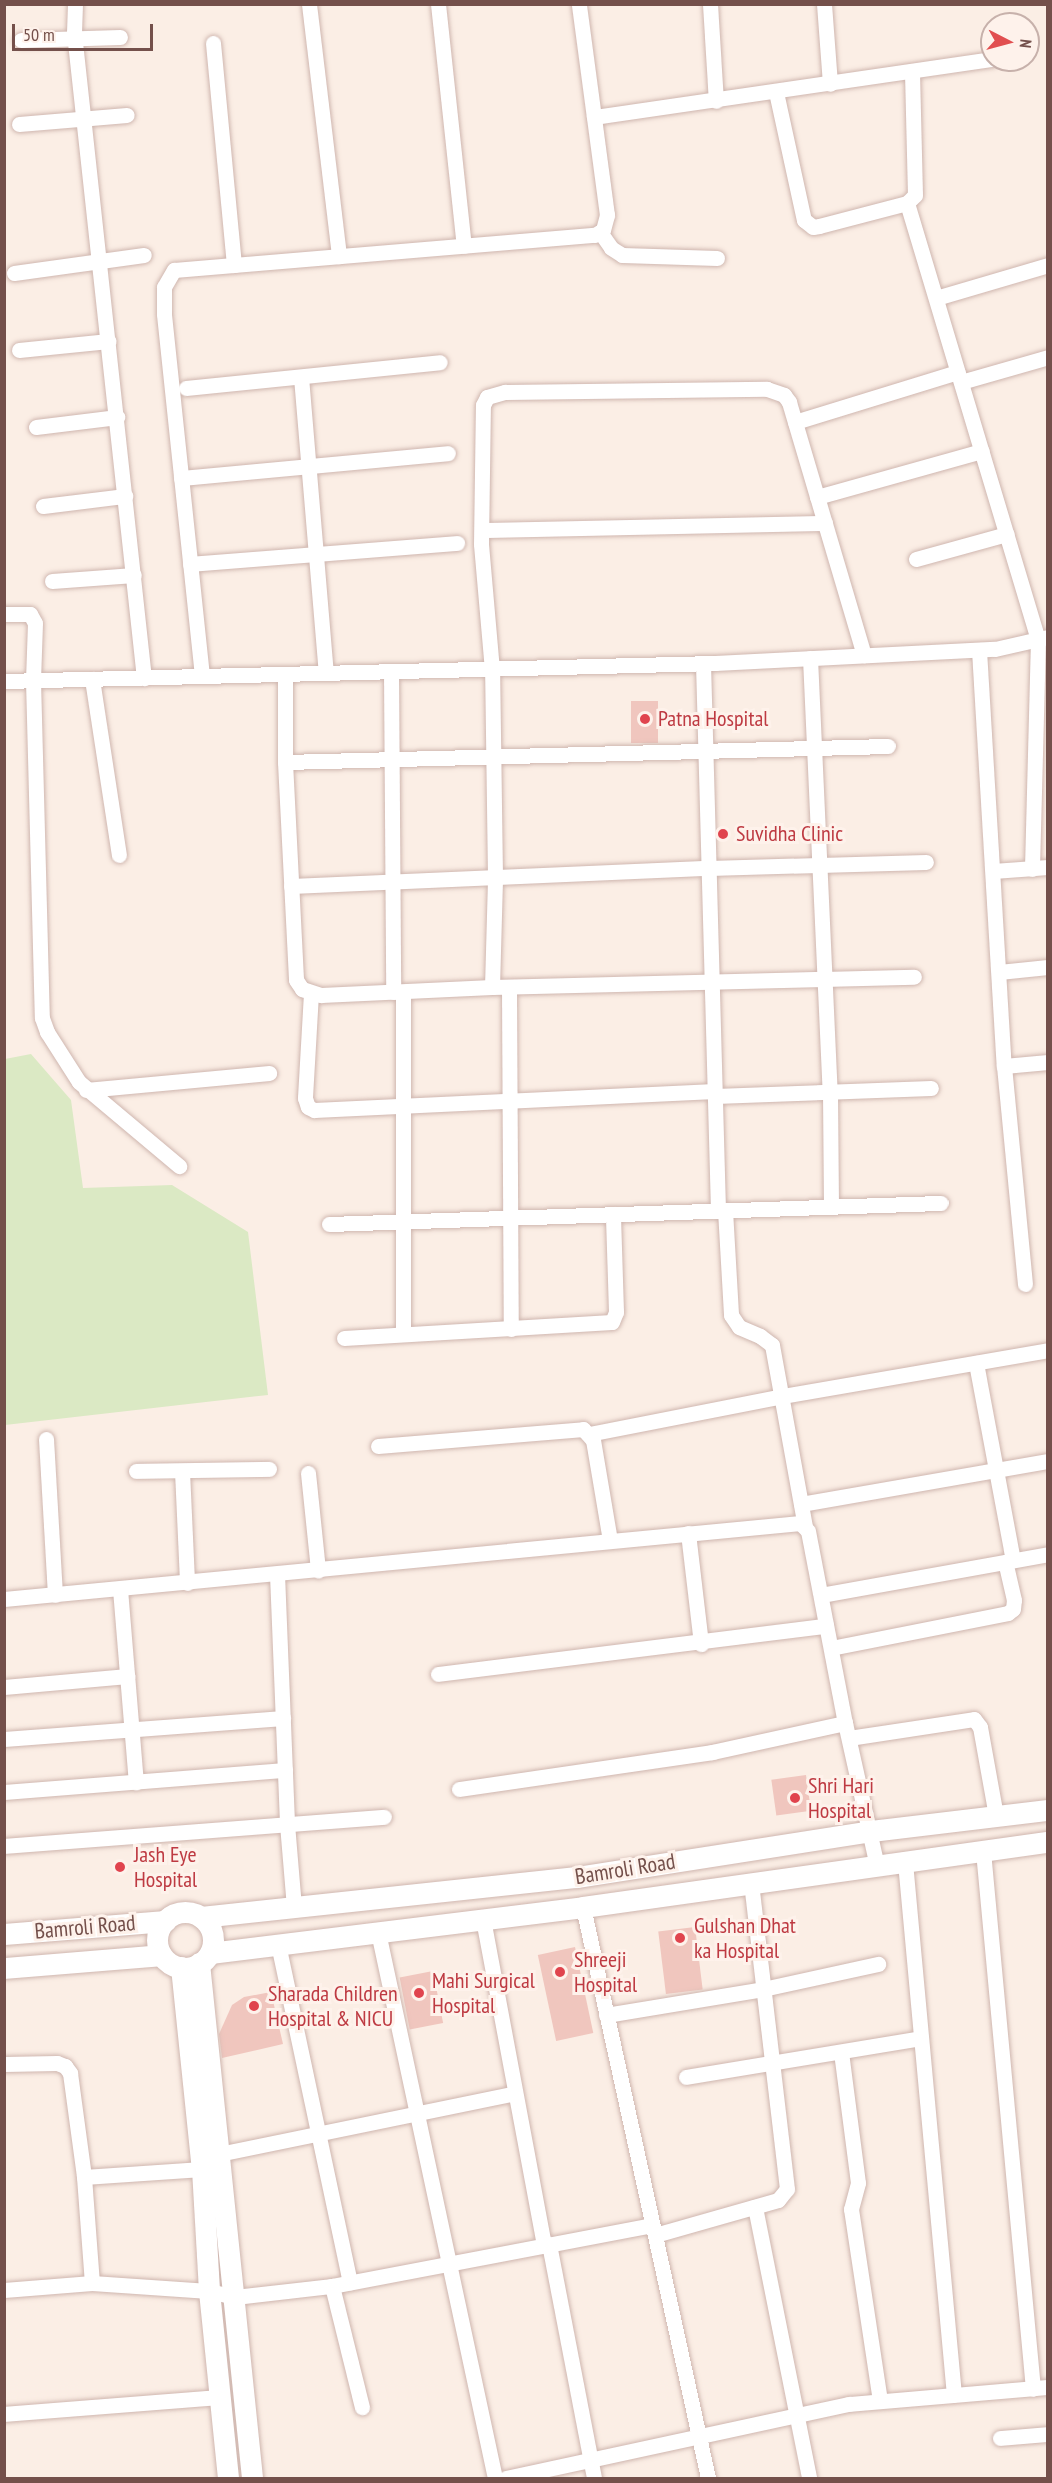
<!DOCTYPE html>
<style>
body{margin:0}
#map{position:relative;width:1052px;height:2483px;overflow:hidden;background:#fbeee5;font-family:"PT Sans Narrow",sans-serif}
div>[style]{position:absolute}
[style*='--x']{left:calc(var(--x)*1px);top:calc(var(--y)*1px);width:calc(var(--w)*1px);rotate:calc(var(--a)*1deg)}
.green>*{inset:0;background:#dbe9c4}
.building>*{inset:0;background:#f0c6be;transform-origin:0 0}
.roads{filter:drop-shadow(0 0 2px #cfb6af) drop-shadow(0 0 2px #cfb6af)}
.street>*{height:15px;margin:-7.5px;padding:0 7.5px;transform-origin:7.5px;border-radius:7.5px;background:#fff}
.secondary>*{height:21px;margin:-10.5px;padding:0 10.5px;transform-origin:10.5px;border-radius:10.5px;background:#fff}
.secondary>.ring{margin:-10.5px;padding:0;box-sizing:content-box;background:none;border:21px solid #fff;border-radius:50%}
.dots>*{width:16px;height:16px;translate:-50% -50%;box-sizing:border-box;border:3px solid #fef2eb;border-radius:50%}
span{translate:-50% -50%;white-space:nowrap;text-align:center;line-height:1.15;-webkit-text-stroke:6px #fef2eb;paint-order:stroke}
.health-label{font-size:22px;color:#be3a42}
.left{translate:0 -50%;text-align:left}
.street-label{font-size:22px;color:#74504b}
.frame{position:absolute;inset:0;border:6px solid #74504b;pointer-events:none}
.north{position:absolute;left:980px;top:12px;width:60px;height:60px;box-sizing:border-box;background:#fef2eb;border:2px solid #c7b1ab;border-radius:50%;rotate:96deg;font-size:16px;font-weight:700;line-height:24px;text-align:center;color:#74504b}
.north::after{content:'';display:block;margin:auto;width:21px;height:27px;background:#e14f50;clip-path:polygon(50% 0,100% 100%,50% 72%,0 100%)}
.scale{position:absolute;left:12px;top:24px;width:141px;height:27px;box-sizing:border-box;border:3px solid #74504b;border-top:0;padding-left:8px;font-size:18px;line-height:21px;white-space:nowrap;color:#74504b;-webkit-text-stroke:4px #fef2eb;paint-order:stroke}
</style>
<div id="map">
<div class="green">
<div style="clip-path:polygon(31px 1054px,71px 1100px,83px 1188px,172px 1185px,248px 1232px,268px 1395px,5px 1425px,5px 1059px)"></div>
</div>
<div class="building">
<div style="left:631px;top:701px;width:27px;height:42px"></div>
<div style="left:806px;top:1775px;width:36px;height:35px;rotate:82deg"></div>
<div style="left:695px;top:1927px;width:63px;height:37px;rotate:83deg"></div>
<div style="left:575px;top:1947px;width:88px;height:38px;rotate:78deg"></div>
<div style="left:433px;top:1971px;width:53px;height:34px;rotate:79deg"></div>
<div style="clip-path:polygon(271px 1992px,283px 2044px,222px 2058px,219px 2034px,232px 2005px,244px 1997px)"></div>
</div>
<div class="roads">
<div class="street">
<div style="--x:75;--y:4;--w:29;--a:92"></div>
<div style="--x:74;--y:33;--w:649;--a:83.81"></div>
<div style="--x:309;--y:4;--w:254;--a:83.2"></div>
<div style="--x:438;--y:4;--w:243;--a:83.9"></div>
<div style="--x:710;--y:4;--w:97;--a:86.5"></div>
<div style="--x:824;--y:4;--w:80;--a:85.7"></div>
<div style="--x:21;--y:40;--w:99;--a:-1.7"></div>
<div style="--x:213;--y:43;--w:223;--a:84.6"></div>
<div style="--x:776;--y:92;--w:131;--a:77.7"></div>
<div style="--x:804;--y:220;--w:11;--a:38"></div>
<div style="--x:813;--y:227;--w:6;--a:-9"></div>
<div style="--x:819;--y:226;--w:91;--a:-14.6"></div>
<div style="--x:907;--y:203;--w:11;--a:-45"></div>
<div style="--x:915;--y:195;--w:124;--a:-91.4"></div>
<div style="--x:594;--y:117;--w:402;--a:-8.3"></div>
<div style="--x:19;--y:124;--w:108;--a:-4.8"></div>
<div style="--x:907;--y:203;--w:455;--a:73.3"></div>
<div style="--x:1038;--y:639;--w:230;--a:91.5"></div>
<div style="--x:600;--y:232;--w:19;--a:55"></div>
<div style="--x:611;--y:248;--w:13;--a:32"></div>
<div style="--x:622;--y:255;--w:95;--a:1.8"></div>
<div style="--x:14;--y:273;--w:131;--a:-7.9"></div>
<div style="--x:936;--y:298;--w:117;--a:-16.4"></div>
<div style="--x:19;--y:350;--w:90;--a:-5.7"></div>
<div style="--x:301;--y:377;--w:297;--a:85.2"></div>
<div style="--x:961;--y:382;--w:91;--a:-16"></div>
<div style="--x:186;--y:388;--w:255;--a:-5.8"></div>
<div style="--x:795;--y:422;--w:170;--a:-17.1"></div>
<div style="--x:36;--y:427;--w:82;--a:-7"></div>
<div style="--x:181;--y:478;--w:268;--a:-5.3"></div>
<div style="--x:817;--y:497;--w:171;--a:-15.6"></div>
<div style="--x:43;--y:506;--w:83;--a:-7"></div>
<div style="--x:482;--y:530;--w:343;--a:-1.2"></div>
<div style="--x:916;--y:559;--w:94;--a:-15.4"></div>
<div style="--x:190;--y:564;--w:268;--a:-4.5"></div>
<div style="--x:52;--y:581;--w:82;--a:-4.2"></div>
<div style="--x:4;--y:614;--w:26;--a:0"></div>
<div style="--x:30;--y:614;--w:10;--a:61"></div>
<div style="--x:35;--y:623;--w:57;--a:92"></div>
<div style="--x:33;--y:680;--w:338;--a:88.5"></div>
<div style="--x:42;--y:1018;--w:15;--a:70"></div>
<div style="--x:47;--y:1032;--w:59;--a:57.4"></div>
<div style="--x:79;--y:1082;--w:131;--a:40"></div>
<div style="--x:979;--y:650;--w:417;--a:86.6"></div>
<div style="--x:1004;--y:1066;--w:219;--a:84.5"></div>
<div style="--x:810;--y:658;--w:434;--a:87.4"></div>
<div style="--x:830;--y:1092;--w:115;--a:89.5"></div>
<div style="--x:703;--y:663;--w:547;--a:88.43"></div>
<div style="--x:391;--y:671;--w:321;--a:89.6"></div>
<div style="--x:285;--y:674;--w:88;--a:90"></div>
<div style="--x:285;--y:762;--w:218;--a:87.1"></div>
<div style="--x:296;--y:980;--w:11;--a:56"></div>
<div style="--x:302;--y:989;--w:20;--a:18"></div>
<div style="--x:321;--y:995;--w:171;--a:-2.7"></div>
<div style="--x:492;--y:987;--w:422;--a:-1.4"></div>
<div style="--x:202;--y:676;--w:364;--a:-96"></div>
<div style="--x:164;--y:314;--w:27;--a:-90"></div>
<div style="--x:164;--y:287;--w:20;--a:-60"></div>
<div style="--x:174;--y:270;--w:422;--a:-4.8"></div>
<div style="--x:595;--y:235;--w:9;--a:-32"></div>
<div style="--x:603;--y:230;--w:16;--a:-75"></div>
<div style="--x:607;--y:215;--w:213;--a:-97.6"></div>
<div style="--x:92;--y:679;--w:178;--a:81.3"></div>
<div style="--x:4;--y:681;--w:711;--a:-1.45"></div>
<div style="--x:715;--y:663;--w:280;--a:-2.9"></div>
<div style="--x:995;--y:649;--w:54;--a:-12.8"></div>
<div style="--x:285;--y:762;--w:603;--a:-1.52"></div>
<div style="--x:993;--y:871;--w:55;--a:-4.2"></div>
<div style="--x:291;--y:886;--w:418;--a:-2.5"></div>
<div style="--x:709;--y:868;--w:217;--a:-1.6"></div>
<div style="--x:999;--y:972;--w:49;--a:-5.8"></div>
<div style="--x:492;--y:987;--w:110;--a:-88.4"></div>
<div style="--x:495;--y:877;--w:207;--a:-90.8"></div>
<div style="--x:492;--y:670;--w:126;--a:-95"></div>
<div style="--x:481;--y:544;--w:139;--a:-89.2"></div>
<div style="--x:483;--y:405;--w:9;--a:-63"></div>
<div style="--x:487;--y:397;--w:19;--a:-16"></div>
<div style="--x:505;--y:392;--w:262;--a:-0.7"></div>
<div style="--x:767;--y:389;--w:18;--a:19"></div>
<div style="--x:784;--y:395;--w:9;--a:54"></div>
<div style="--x:789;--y:402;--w:264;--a:73.5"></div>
<div style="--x:509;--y:988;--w:341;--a:89.7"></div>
<div style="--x:311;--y:993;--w:105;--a:93.3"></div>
<div style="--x:305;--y:1098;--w:9;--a:72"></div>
<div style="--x:308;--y:1107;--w:7;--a:27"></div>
<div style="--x:314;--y:1110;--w:401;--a:-2.7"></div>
<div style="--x:1004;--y:1066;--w:44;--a:-5.2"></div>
<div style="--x:86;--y:1090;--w:184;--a:-5.3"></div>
<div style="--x:715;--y:1096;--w:216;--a:-2.1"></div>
<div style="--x:725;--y:1210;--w:105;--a:86.7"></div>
<div style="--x:731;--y:1315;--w:14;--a:56"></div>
<div style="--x:739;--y:1327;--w:23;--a:23"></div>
<div style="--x:760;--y:1336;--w:15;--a:37"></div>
<div style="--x:772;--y:1345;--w:184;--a:79.7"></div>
<div style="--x:329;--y:1224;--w:612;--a:-1.97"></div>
<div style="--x:403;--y:1334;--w:342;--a:-90"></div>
<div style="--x:344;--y:1338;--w:268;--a:-3.4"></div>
<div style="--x:612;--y:1322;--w:11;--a:-68"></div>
<div style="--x:616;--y:1312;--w:98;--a:-91.8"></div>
<div style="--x:976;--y:1363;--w:200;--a:79.4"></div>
<div style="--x:589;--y:1434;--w:197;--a:-11.1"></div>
<div style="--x:782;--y:1396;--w:270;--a:-9.8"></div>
<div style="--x:46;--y:1439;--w:156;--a:86.7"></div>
<div style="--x:378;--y:1446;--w:206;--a:-4.7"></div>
<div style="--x:583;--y:1429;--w:15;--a:48"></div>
<div style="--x:593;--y:1440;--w:101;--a:80.4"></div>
<div style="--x:136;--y:1471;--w:133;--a:-0.9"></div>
<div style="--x:182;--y:1471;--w:112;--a:87.4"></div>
<div style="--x:308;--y:1473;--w:98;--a:84.1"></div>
<div style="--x:801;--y:1504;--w:251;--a:-9.9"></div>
<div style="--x:688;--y:1533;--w:112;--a:83.3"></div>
<div style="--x:277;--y:1574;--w:250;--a:87.7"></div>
<div style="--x:287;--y:1824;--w:83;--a:85.2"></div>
<div style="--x:120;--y:1589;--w:194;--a:85.3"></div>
<div style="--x:821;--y:1595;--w:231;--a:-10.2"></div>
<div style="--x:4;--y:1599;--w:800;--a:-5.45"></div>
<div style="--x:800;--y:1523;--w:11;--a:45"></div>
<div style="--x:808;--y:1531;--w:196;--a:79.1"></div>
<div style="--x:845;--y:1723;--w:147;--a:77.4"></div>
<div style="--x:831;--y:1648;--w:180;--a:-11.2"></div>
<div style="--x:1008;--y:1613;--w:6;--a:-39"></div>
<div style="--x:1013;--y:1609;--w:9;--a:-84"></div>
<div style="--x:1014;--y:1600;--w:39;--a:-103"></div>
<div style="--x:438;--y:1674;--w:391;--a:-7.1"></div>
<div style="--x:4;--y:1687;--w:124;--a:-5.1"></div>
<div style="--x:849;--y:1738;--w:126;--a:-8.6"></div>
<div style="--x:974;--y:1719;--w:10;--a:53"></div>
<div style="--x:980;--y:1727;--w:90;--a:79.8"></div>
<div style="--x:4;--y:1739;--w:280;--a:-4.3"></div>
<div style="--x:459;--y:1789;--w:256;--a:-8.3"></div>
<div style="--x:712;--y:1752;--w:136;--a:-12.3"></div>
<div style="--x:4;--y:1792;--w:282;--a:-4.5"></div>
<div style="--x:4;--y:1846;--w:381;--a:-4.4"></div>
<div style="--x:983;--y:1851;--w:540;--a:84.69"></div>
<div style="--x:905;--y:1862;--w:535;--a:84.75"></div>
<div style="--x:583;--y:1907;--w:585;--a:77.65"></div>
<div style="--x:483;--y:1919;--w:332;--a:79.4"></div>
<div style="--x:378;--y:1932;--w:558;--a:77.91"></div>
<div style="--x:278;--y:1944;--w:346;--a:78"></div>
<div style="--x:606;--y:2015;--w:159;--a:-9.4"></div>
<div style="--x:763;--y:1989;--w:118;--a:-12.3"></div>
<div style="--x:841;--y:2052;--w:132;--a:82.6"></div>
<div style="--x:858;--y:2183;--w:27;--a:105"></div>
<div style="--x:851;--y:2209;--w:194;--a:81.4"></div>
<div style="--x:4;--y:2064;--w:53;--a:-1.1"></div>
<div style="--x:57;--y:2063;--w:9;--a:21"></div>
<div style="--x:65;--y:2066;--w:9;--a:54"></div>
<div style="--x:70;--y:2073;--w:105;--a:82.3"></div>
<div style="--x:84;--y:2177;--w:106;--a:85.7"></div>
<div style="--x:686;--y:2077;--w:238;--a:-9.4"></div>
<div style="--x:219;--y:2154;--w:302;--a:-11.6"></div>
<div style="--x:84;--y:2177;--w:118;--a:-3.9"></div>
<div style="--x:755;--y:2207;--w:276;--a:78.7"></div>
<div style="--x:655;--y:2235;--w:128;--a:-15.9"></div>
<div style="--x:778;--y:2200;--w:14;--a:-51"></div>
<div style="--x:787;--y:2189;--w:307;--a:-96.7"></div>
<div style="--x:549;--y:2244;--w:238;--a:79.1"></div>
<div style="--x:332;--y:2286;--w:125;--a:76.1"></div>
<div style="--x:4;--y:2290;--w:88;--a:-4.5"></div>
<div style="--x:92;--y:2283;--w:117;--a:3.9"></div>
<div style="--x:209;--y:2291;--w:27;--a:13"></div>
<div style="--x:235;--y:2297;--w:98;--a:-6.5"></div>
<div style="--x:332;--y:2286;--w:326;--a:-10.8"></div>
<div style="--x:4;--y:2414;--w:218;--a:-4.5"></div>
<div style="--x:1000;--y:2438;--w:48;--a:-4.8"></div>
<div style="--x:506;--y:2478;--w:351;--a:-12.2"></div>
<div style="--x:849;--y:2404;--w:200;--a:-4.9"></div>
</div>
<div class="secondary">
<div class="ring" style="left:157px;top:1912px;width:35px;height:35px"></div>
<div style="--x:201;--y:1917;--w:378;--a:-6.1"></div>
<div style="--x:577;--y:1877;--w:298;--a:-8.9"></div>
<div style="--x:871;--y:1831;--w:178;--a:-6.8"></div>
<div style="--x:4;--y:1934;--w:162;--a:-4.6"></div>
<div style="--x:210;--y:1953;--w:376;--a:-7"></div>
<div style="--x:583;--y:1907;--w:470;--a:-8"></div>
<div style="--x:199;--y:1963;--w:518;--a:84.12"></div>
<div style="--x:181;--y:1967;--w:203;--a:84.1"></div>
<div style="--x:202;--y:2169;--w:122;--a:86.7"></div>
<div style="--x:209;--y:2291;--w:188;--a:84.2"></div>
<div style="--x:4;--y:1968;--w:158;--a:-4.7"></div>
</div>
</div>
<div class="dots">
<div style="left:645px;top:719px;background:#e0444e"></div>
<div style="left:723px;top:834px;background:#e0444e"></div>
<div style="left:795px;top:1798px;background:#e0444e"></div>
<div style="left:120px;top:1867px;background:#e0444e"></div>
<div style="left:680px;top:1938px;background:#e0444e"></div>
<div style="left:560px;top:1972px;background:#e0444e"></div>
<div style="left:419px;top:1993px;background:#e0444e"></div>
<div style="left:254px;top:2006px;background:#e0444e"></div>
</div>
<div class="health-label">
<span class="left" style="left:658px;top:719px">Patna Hospital</span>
<span class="left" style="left:736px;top:834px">Suvidha Clinic</span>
<span class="left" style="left:808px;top:1798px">Shri Hari<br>Hospital</span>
<span class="left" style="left:134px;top:1867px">Jash Eye<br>Hospital</span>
<span class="left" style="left:694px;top:1938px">Gulshan Dhat<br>ka Hospital</span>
<span class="left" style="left:574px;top:1972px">Shreeji<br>Hospital</span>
<span class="left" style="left:432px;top:1993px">Mahi Surgical<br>Hospital</span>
<span class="left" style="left:268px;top:2006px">Sharada Children<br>Hospital &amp; NICU</span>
</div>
<div class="street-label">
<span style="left:625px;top:1869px;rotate:-9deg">Bamroli Road</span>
<span style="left:85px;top:1927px;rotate:-5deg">Bamroli Road</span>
</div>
<div class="frame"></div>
<div class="north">N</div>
<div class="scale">50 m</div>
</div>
